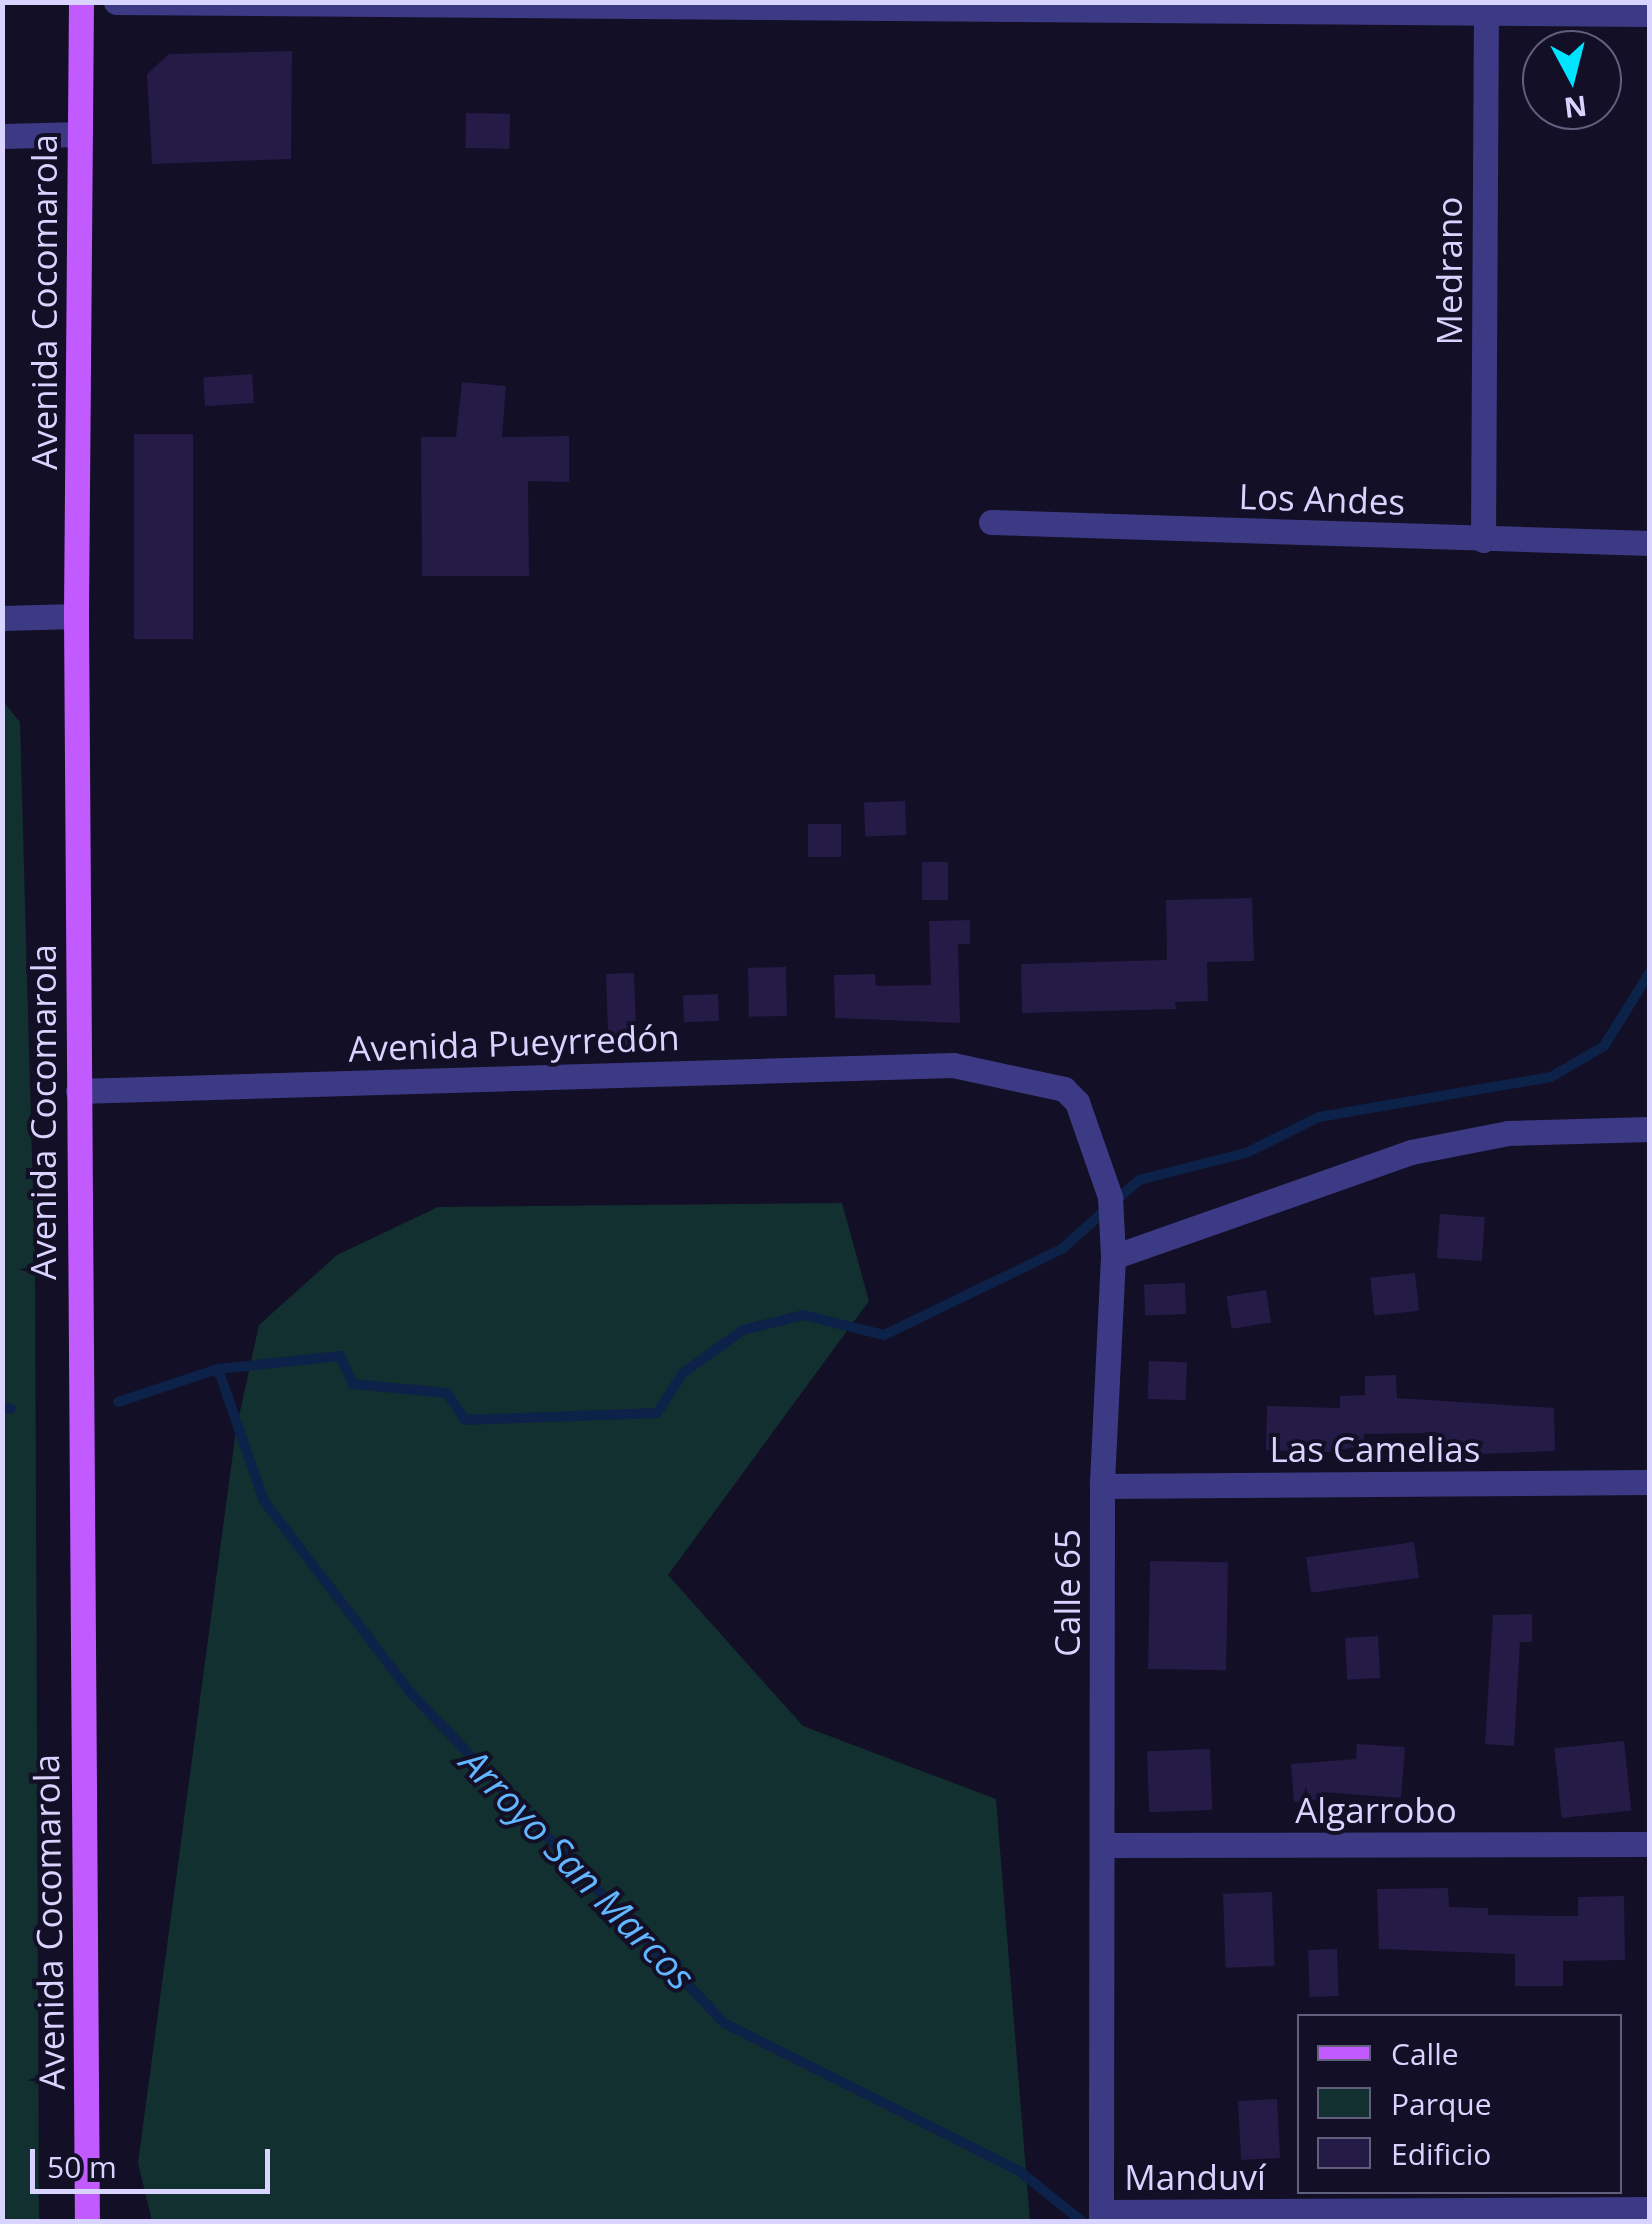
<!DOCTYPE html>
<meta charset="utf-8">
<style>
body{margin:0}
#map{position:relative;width:1652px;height:2224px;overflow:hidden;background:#130f26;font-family:"Open Sans",sans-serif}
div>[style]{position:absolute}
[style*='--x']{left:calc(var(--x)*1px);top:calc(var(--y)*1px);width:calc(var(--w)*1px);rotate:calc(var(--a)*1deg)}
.green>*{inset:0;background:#12302f}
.stream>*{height:10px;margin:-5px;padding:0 5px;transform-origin:5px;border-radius:5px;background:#0c2248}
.building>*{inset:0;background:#241b47;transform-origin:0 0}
.minor>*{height:25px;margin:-12.5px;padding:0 12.5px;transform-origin:12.5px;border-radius:12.5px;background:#3d3a85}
.primary>*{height:25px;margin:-12.5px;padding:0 12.5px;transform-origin:12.5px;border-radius:12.5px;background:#c25bff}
span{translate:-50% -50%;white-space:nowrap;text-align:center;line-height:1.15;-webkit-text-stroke:8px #130f26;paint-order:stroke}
.street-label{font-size:35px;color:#d9d4ff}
.water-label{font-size:38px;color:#62b6ff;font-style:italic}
.frame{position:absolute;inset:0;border:5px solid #d9d4ff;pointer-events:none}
.legend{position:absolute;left:1297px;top:2014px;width:325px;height:180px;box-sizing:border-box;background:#130f26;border:2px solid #625e7d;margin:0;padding:12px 18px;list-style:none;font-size:30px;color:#d9d4ff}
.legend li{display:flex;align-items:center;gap:20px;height:50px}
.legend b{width:50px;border:2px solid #625e7d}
.north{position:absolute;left:1522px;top:30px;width:100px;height:100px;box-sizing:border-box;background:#130f26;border:2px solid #625e7d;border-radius:50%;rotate:173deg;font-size:28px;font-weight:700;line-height:40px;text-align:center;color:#d9d4ff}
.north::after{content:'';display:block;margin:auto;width:35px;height:45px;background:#00e5ff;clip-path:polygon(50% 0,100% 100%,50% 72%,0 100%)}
.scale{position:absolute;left:30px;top:2149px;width:240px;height:45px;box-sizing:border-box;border:5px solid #d9d4ff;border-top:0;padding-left:12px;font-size:30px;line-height:35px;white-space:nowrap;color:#d9d4ff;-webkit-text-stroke:8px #130f26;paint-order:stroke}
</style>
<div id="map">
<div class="green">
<div style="clip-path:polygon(3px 701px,20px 722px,35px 1267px,39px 2222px,2px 2221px)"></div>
<div style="clip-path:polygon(842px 1203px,869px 1301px,668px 1575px,803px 1726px,996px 1799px,1030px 2221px,152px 2221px,138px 2163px,236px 1430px,259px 1325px,337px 1255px,438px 1207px)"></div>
</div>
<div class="stream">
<div style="--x:218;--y:1369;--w:140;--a:70.8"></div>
<div style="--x:264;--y:1501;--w:242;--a:52.6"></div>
<div style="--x:411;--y:1693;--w:455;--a:46.5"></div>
<div style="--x:724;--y:2023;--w:329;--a:26.6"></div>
<div style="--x:1018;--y:2170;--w:83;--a:38.7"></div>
<div style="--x:118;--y:1402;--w:105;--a:-18.3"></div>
<div style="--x:218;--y:1369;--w:123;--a:-6.1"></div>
<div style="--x:340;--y:1356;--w:31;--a:65"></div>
<div style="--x:353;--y:1384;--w:94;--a:5.5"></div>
<div style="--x:447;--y:1393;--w:32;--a:56"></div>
<div style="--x:465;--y:1420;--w:192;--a:-2.1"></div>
<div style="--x:657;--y:1413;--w:48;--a:-57"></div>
<div style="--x:683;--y:1373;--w:74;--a:-35.6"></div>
<div style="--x:743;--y:1330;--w:62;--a:-14"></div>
<div style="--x:803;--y:1315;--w:83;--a:13.9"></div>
<div style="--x:884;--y:1335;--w:198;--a:-25.8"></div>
<div style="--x:1062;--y:1249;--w:103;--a:-41.9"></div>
<div style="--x:1139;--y:1180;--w:110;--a:-14.2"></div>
<div style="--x:1246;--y:1153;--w:81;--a:-26.3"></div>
<div style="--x:1319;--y:1117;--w:235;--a:-9.8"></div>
<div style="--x:1551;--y:1077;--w:61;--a:-30.3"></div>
<div style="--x:1604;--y:1046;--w:87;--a:-58.1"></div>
<div style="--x:2;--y:1408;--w:9;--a:6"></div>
</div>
<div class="building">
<div style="clip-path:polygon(292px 51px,291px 159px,152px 164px,147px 74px,169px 54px)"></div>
<div style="left:466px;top:113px;width:44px;height:35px;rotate:1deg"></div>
<div style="left:252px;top:374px;width:29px;height:49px;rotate:86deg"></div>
<div style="clip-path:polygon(462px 382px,506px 386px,502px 437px,569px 436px,569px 482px,528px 481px,529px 576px,422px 576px,421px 437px,456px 437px)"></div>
<div style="left:193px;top:434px;width:205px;height:59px;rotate:90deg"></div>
<div style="left:905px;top:801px;width:34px;height:41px;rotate:88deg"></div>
<div style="left:841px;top:824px;width:33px;height:33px;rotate:90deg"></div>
<div style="left:922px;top:862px;width:26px;height:38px"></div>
<div style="clip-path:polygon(1252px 898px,1254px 961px,1207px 962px,1208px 1001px,1175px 1002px,1176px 1009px,1022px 1013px,1021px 964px,1167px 960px,1166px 900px)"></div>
<div style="clip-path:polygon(970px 920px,970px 944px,958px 944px,960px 1023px,835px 1018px,834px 975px,875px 974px,876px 986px,931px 985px,929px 921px)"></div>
<div style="left:786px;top:967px;width:49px;height:38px;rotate:89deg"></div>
<div style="left:634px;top:973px;width:72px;height:28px;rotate:88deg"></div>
<div style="left:718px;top:994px;width:27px;height:35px;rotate:88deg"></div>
<div style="left:1440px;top:1214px;width:45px;height:44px;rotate:4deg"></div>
<div style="left:1415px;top:1273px;width:38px;height:45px;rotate:84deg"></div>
<div style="left:1185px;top:1283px;width:31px;height:41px;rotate:88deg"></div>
<div style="left:1266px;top:1290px;width:33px;height:40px;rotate:81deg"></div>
<div style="left:1149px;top:1361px;width:38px;height:38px;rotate:2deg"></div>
<div style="clip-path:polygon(1396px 1375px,1397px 1398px,1554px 1408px,1555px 1451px,1430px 1456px,1430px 1433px,1364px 1434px,1364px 1445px,1330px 1452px,1266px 1450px,1267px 1406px,1340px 1408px,1340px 1396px,1365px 1395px,1365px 1376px)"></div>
<div style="left:1414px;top:1542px;width:36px;height:109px;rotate:82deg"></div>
<div style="left:1150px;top:1561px;width:78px;height:108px;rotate:1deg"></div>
<div style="clip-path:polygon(1532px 1614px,1532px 1642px,1520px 1642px,1514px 1746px,1485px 1744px,1493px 1615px)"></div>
<div style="left:1378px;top:1636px;width:42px;height:33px;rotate:87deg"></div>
<div style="left:1624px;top:1741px;width:70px;height:70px;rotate:84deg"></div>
<div style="clip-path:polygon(1357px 1744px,1405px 1747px,1401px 1798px,1322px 1792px,1322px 1799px,1294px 1802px,1291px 1764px,1356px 1759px)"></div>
<div style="left:1210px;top:1749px;width:61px;height:63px;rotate:88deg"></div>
<div style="clip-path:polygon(1448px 1888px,1449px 1907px,1488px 1908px,1488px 1915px,1578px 1916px,1578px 1897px,1624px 1896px,1625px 1960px,1563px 1961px,1563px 1986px,1515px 1986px,1515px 1954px,1379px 1949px,1377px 1889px)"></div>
<div style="left:1272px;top:1892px;width:74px;height:49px;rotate:88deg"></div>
<div style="left:1337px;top:1949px;width:47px;height:29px;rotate:88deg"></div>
<div style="left:1277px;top:2099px;width:59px;height:39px;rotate:87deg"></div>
</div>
<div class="minor">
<div style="--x:116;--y:2;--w:1534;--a:0.45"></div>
<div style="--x:2;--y:136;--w:78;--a:-1.5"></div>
<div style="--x:991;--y:522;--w:659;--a:1.83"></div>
<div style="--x:1483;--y:540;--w:538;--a:-89.68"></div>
<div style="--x:2;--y:618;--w:74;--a:-1.5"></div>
<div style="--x:78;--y:1091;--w:875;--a:-1.7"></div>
<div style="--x:953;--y:1065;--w:114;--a:12.2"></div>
<div style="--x:1064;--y:1089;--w:18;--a:45"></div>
<div style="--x:1077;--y:1102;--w:101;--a:70.8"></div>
<div style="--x:1110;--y:1197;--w:60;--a:87.1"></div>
<div style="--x:1113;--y:1257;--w:229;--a:92.8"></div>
<div style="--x:1102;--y:1486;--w:736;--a:90.08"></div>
<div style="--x:1113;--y:1257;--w:316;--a:-19.4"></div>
<div style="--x:1411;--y:1152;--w:99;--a:-11.1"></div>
<div style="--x:1508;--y:1133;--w:142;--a:-1.6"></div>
<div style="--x:1102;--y:1486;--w:548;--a:-0.42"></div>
<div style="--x:1102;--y:1845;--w:548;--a:-0.1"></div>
<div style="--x:1102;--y:2212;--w:548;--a:-0.31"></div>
</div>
<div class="primary">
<div style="--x:81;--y:2;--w:614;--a:90.47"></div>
<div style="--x:76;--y:616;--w:1606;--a:89.61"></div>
</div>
<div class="street-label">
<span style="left:1449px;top:271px;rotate:-90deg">Medrano</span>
<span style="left:44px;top:302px;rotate:-90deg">Avenida Cocomarola</span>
<span style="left:1322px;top:499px;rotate:2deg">Los Andes</span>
<span style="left:514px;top:1043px;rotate:-2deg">Avenida Pueyrredón</span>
<span style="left:43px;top:1112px;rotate:-90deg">Avenida Cocomarola</span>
<span style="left:1375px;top:1449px">Las Camelias</span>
<span style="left:1067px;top:1593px;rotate:-90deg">Calle 65</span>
<span style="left:1376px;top:1810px">Algarrobo</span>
<span style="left:49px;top:1922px;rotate:-91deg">Avenida Cocomarola</span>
<span style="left:1195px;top:2177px">Manduví</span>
</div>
<div class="water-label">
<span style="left:578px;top:1869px;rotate:46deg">Arroyo San Marcos</span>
</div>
<div class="frame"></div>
<ul class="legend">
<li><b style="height:12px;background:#c25bff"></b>Calle</li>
<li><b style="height:28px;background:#12302f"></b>Parque</li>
<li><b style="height:28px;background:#241b47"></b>Edificio</li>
</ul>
<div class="north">N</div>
<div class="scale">50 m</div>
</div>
